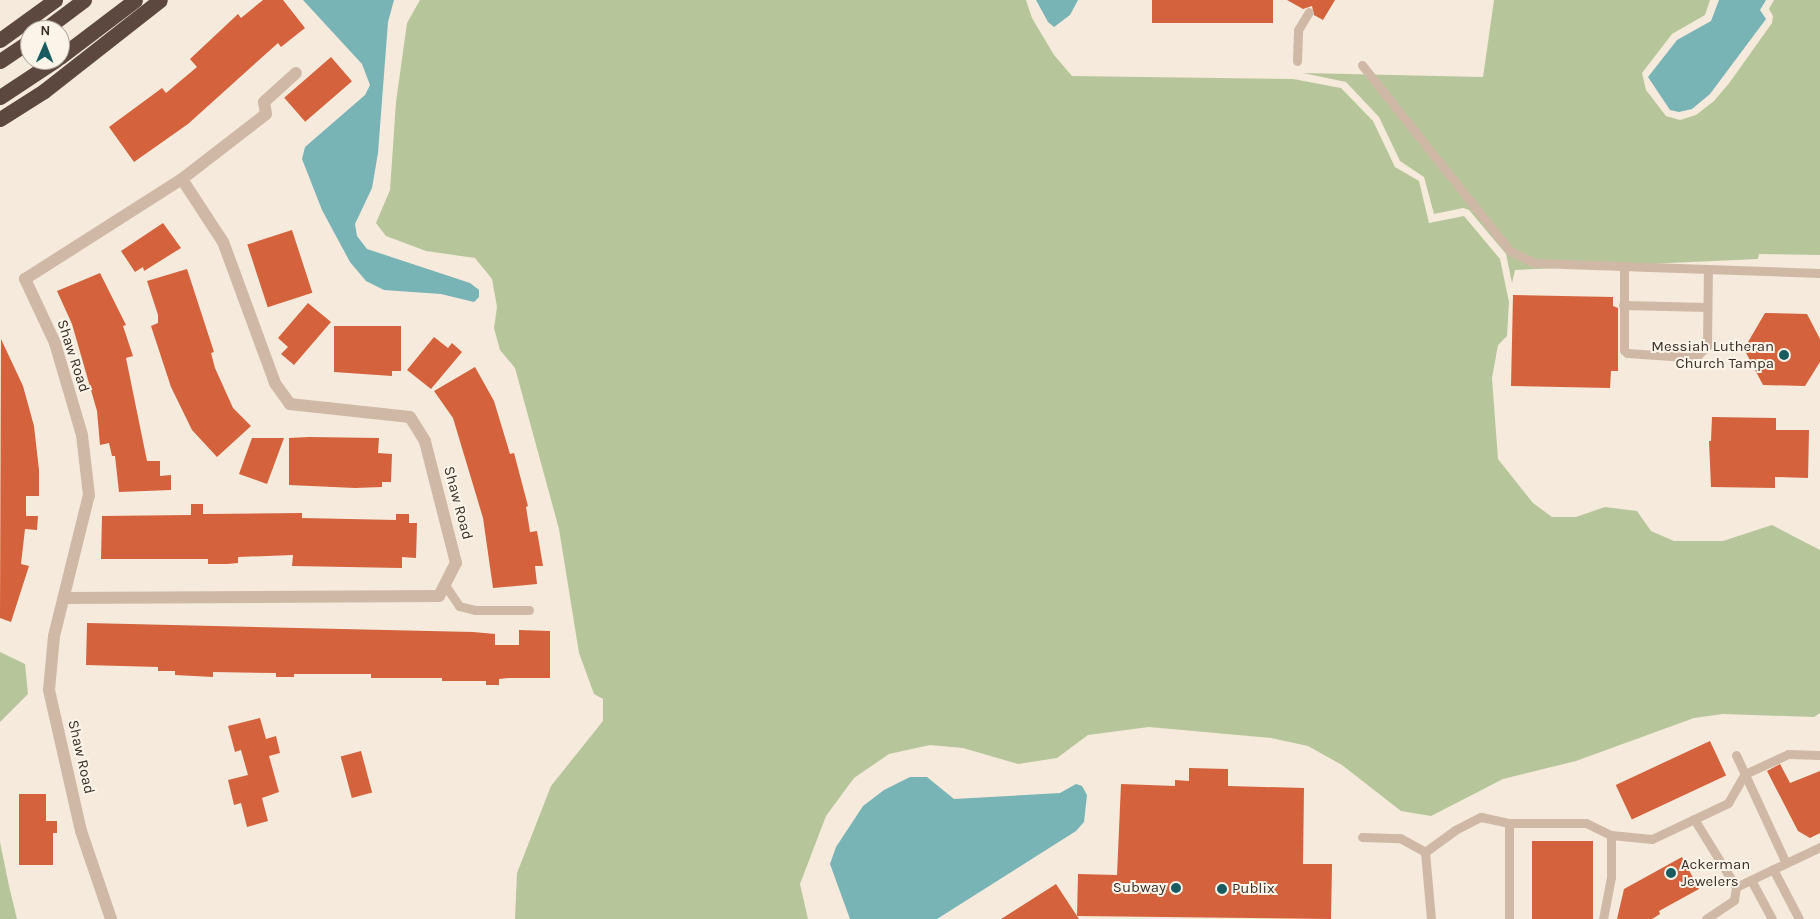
<!DOCTYPE html>
<style>
body{margin:0}
#map{position:relative;width:1820px;height:919px;overflow:hidden;background:#f5eadc;font-family:Karla,sans-serif}
div>[style]{position:absolute}
[style*='--x']{left:calc(var(--x)*1px);top:calc(var(--y)*1px);width:calc(var(--w)*1px);rotate:calc(var(--a)*1deg)}
.green>*{inset:0;background:#b7c69a}
.water>*{inset:0;background:#78b3b6}
.building>*{inset:0;background:#d4623c;transform-origin:0 0}
.lane>*{height:9px;margin:-4.5px;padding:0 4.5px;transform-origin:4.5px;border-radius:4.5px;background:#cfb9a6}
.street>*{height:12px;margin:-6px;padding:0 6px;transform-origin:6px;border-radius:6px;background:#cfb9a6}
.highway>*{height:15px;margin:-7.5px;padding:0 7.5px;transform-origin:7.5px;border-radius:7.5px;background:#5c483e}
.dots>*{width:14px;height:14px;translate:-50% -50%;box-sizing:border-box;border:2px solid #fcf4e9;border-radius:50%}
span{translate:-50% -50%;white-space:nowrap;text-align:center;line-height:1.15;-webkit-text-stroke:4px #fcf4e9;paint-order:stroke}
.poi-label{font-size:15px;color:#3a2e28}
.right{translate:-100% -50%;text-align:right}
.left{translate:0 -50%;text-align:left}
.street-label{font-size:15px;color:#3a2e28}
.north{position:absolute;left:20px;top:20px;width:50px;height:50px;box-sizing:border-box;background:#fcf4e9;border:1px solid #aea59c;border-radius:50%;rotate:1deg;font-size:14px;font-weight:700;line-height:20px;text-align:center;color:#3a2e28}
.north::after{content:'';display:block;margin:auto;width:18px;height:22px;background:#185c61;clip-path:polygon(50% 0,100% 100%,50% 72%,0 100%)}
</style>
<div id="map">
<div class="green">
<div style="clip-path:polygon(420px 0,1026px 0,1032px 18px,1054px 55px,1072px 76px,1293px 79px,1341px 88px,1373px 121px,1395px 167px,1419px 181px,1429px 223px,1464px 216px,1500px 259px,1509px 302px,1507px 336px,1498px 345px,1492px 378px,1498px 459px,1533px 503px,1552px 517px,1576px 517px,1605px 507px,1637px 511px,1651px 531px,1674px 541px,1723px 541px,1772px 525px,1820px 550px,1820px 713px,1814px 717px,1723px 714px,1694px 718px,1576px 761px,1503px 779px,1431px 816px,1401px 811px,1342px 765px,1308px 746px,1271px 738px,1149px 727px,1088px 735px,1057px 758px,1018px 764px,963px 748px,930px 745px,889px 754px,854px 778px,826px 816px,800px 884px,808px 919px,515px 919px,517px 873px,551px 786px,603px 721px,603px 699px,594px 694px,579px 653px,559px 529px,515px 368px,500px 350px,494px 328px,497px 307px,492px 279px,475px 258px,426px 251px,386px 236px,376px 223px,390px 190px,396px 102px,407px 23px)"></div>
<div style="clip-path:polygon(1494px 0,1710px 0,1705px 15px,1672px 34px,1642px 73px,1646px 90px,1666px 116px,1680px 120px,1696px 115px,1714px 101px,1730px 82px,1772px 23px,1773px 16px,1769px 9px,1774px 0,1820px 0,1820px 255px,1759px 254px,1758px 259px,1515px 270px,1512px 283px,1506px 254px,1469px 210px,1463px 208px,1434px 214px,1424px 177px,1400px 161px,1379px 117px,1346px 82px,1303px 73px,1483px 77px)"></div>
<div style="clip-path:polygon(0 652px,25px 664px,28px 694px,0 722px)"></div>
<div style="clip-path:polygon(0 842px,9px 886px,17px 919px,0 919px)"></div>
</div>
<div class="water">
<div style="clip-path:polygon(303px 0,394px 0,388px 22px,378px 153px,372px 188px,355px 224px,357px 236px,367px 249px,470px 283px,479px 290px,479px 297px,474px 302px,441px 294px,384px 290px,366px 281px,350px 262px,322px 210px,302px 159px,305px 147px,365px 95px,370px 85px,362px 64px)"></div>
<div style="clip-path:polygon(1036px 0,1078px 0,1070px 15px,1054px 27px,1048px 22px)"></div>
<div style="clip-path:polygon(1719px 0,1766px 0,1760px 10px,1766px 19px,1710px 94px,1692px 109px,1679px 112px,1670px 110px,1648px 77px,1677px 40px,1711px 21px)"></div>
<div style="clip-path:polygon(910px 777px,927px 777px,954px 799px,1060px 793px,1076px 784px,1082px 786px,1087px 795px,1084px 822px,1076px 831px,937px 919px,850px 919px,830px 864px,836px 847px,863px 806px,884px 790px)"></div>
</div>
<div class="building">
<div style="clip-path:polygon(263px 0,283px 0,305px 28px,281px 47px,278px 43px,188px 124px,134px 162px,109px 127px,162px 88px,166px 93px,197px 67px,190px 59px,238px 14px,241px 18px)"></div>
<div style="left:1152px;top:0;width:121px;height:23px"></div>
<div style="clip-path:polygon(1287px 0,1335px 0,1323px 20px,1314px 15px,1312px 6px,1303px 9px)"></div>
<div style="left:331px;top:57px;width:32px;height:62px;rotate:49deg"></div>
<div style="clip-path:polygon(163px 223px,181px 248px,144px 271px,143px 267px,135px 272px,121px 251px)"></div>
<div style="left:292px;top:230px;width:66px;height:47px;rotate:72deg"></div>
<div style="clip-path:polygon(187px 269px,214px 352px,211px 353px,215px 368px,233px 408px,251px 426px,217px 457px,192px 430px,171px 387px,151px 326px,158px 323px,158px 315px,147px 281px)"></div>
<div style="clip-path:polygon(100px 273px,126px 325px,123px 326px,133px 356px,126px 358px,147px 461px,160px 461px,160px 476px,171px 475px,171px 490px,119px 492px,115px 456px,112px 456px,109px 443px,100px 445px,97px 411px,72px 324px,57px 291px)"></div>
<div style="clip-path:polygon(1513px 295px,1613px 297px,1613px 306px,1618px 308px,1618px 371px,1611px 371px,1610px 388px,1511px 386px)"></div>
<div style="clip-path:polygon(308px 303px,331px 322px,294px 365px,281px 354px,288px 347px,278px 338px)"></div>
<div style="clip-path:polygon(1765px 313px,1807px 314px,1820px 339px,1820px 362px,1805px 386px,1763px 385px,1744px 349px)"></div>
<div style="clip-path:polygon(334px 326px,401px 326px,401px 371px,392px 371px,392px 376px,334px 372px)"></div>
<div style="clip-path:polygon(434px 337px,448px 348px,452px 343px,462px 352px,431px 389px,407px 370px)"></div>
<div style="clip-path:polygon(1px 339px,23px 386px,34px 426px,39px 470px,39px 496px,26px 496px,26px 516px,38px 516px,37px 530px,25px 529px,21px 564px,29px 566px,11px 622px,0 618px)"></div>
<div style="clip-path:polygon(475px 367px,494px 401px,510px 454px,514px 453px,528px 506px,526px 507px,530px 532px,537px 531px,543px 566px,535px 566px,537px 584px,493px 588px,483px 518px,453px 418px,434px 391px)"></div>
<div style="clip-path:polygon(1712px 417px,1776px 418px,1776px 430px,1809px 430px,1808px 478px,1775px 477px,1775px 488px,1711px 487px,1709px 441px,1711px 441px)"></div>
<div style="clip-path:polygon(309px 437px,379px 438px,378px 453px,392px 454px,391px 482px,382px 482px,382px 487px,355px 488px,289px 485px,289px 438px)"></div>
<div style="clip-path:polygon(252px 438px,284px 438px,267px 484px,239px 474px)"></div>
<div style="clip-path:polygon(191px 504px,203px 504px,203px 514px,302px 513px,302px 518px,396px 520px,396px 514px,409px 514px,409px 523px,417px 523px,416px 558px,402px 557px,402px 568px,292px 566px,293px 555px,238px 557px,238px 563px,227px 564px,208px 564px,208px 559px,101px 559px,102px 516px,191px 515px)"></div>
<div style="clip-path:polygon(87px 623px,473px 632px,495px 634px,495px 645px,519px 645px,519px 630px,550px 631px,550px 678px,508px 678px,499px 679px,499px 685px,486px 685px,486px 681px,442px 681px,442px 678px,371px 678px,371px 674px,294px 674px,294px 677px,276px 677px,276px 673px,213px 672px,213px 677px,175px 675px,175px 671px,158px 671px,158px 667px,86px 665px)"></div>
<div style="clip-path:polygon(260px 718px,266px 739px,276px 736px,280px 753px,269px 756px,279px 792px,262px 798px,268px 821px,247px 827px,241px 803px,234px 805px,228px 780px,248px 775px,241px 750px,235px 752px,228px 726px)"></div>
<div style="left:1710px;top:741px;width:38px;height:104px;rotate:65deg"></div>
<div style="left:361px;top:751px;width:43px;height:21px;rotate:75deg"></div>
<div style="clip-path:polygon(1780px 764px,1790px 783px,1820px 771px,1820px 833px,1810px 838px,1798px 831px,1767px 771px)"></div>
<div style="clip-path:polygon(1189px 768px,1228px 769px,1228px 786px,1304px 788px,1303px 864px,1332px 864px,1331px 919px,1077px 916px,1079px 919px,1001px 919px,1056px 884px,1077px 916px,1078px 874px,1117px 875px,1121px 784px,1175px 786px,1175px 780px,1189px 781px)"></div>
<div style="clip-path:polygon(19px 794px,46px 794px,46px 821px,57px 821px,57px 833px,53px 833px,53px 865px,19px 865px)"></div>
<div style="left:1532px;top:841px;width:61px;height:78px"></div>
<div style="clip-path:polygon(1682px 857px,1699px 889px,1659px 911px,1660px 914px,1652px 919px,1617px 919px,1624px 889px)"></div>
</div>
<div class="lane">
<div style="--x:1297;--y:61;--w:31;--a:-88"></div>
<div style="--x:1298;--y:30;--w:21;--a:-59"></div>
<div style="--x:1362;--y:65;--w:238;--a:51.5"></div>
<div style="--x:1510;--y:251;--w:28;--a:26"></div>
<div style="--x:1535;--y:263;--w:285;--a:2"></div>
<div style="--x:1624;--y:267;--w:83;--a:90"></div>
<div style="--x:1624;--y:350;--w:4;--a:45"></div>
<div style="--x:1627;--y:353;--w:59;--a:3.9"></div>
<div style="--x:1686;--y:357;--w:12;--a:-9"></div>
<div style="--x:1698;--y:355;--w:13;--a:-45"></div>
<div style="--x:1707;--y:346;--w:77;--a:-89.3"></div>
<div style="--x:1623;--y:305;--w:84;--a:1.4"></div>
<div style="--x:445;--y:585;--w:25;--a:56"></div>
<div style="--x:459;--y:606;--w:16;--a:14"></div>
<div style="--x:475;--y:610;--w:54;--a:0"></div>
<div style="--x:1736;--y:755;--w:119;--a:65.2"></div>
<div style="--x:1694;--y:819;--w:80;--a:58.3"></div>
<div style="--x:1736;--y:887;--w:93;--a:-25.5"></div>
<div style="--x:1509;--y:823;--w:77;--a:0"></div>
<div style="--x:1586;--y:823;--w:28;--a:26"></div>
<div style="--x:1611;--y:835;--w:41;--a:5.6"></div>
<div style="--x:1652;--y:839;--w:84;--a:-25.3"></div>
<div style="--x:1728;--y:803;--w:34;--a:-60"></div>
<div style="--x:1745;--y:774;--w:47;--a:-24.9"></div>
<div style="--x:1788;--y:754;--w:32;--a:2"></div>
<div style="--x:1362;--y:837;--w:38;--a:2"></div>
<div style="--x:1400;--y:838;--w:29;--a:29"></div>
<div style="--x:1425;--y:852;--w:37;--a:-36"></div>
<div style="--x:1455;--y:830;--w:29;--a:-27"></div>
<div style="--x:1481;--y:817;--w:29;--a:12"></div>
<div style="--x:1509;--y:823;--w:96;--a:90"></div>
<div style="--x:1425;--y:852;--w:67;--a:84.9"></div>
<div style="--x:1773;--y:869;--w:56;--a:62.5"></div>
<div style="--x:1751;--y:880;--w:44;--a:61.7"></div>
<div style="--x:1603;--y:919;--w:43;--a:-79.2"></div>
<div style="--x:1611;--y:877;--w:42;--a:-90"></div>
<div style="--x:1706;--y:919;--w:34;--a:-34"></div>
<div style="--x:1734;--y:900;--w:13;--a:-81"></div>
</div>
<div class="street">
<div style="--x:66;--y:598;--w:373;--a:-0.3"></div>
<div style="--x:439;--y:596;--w:37;--a:-63"></div>
<div style="--x:456;--y:563;--w:126;--a:-104.3"></div>
<div style="--x:425;--y:441;--w:28;--a:-122"></div>
<div style="--x:410;--y:417;--w:121;--a:-173.8"></div>
<div style="--x:290;--y:404;--w:26;--a:-126"></div>
<div style="--x:275;--y:383;--w:150;--a:-110.2"></div>
<div style="--x:223;--y:242;--w:75;--a:-123.1"></div>
<div style="--x:111;--y:919;--w:93;--a:-108.8"></div>
<div style="--x:81;--y:831;--w:145;--a:-102.8"></div>
<div style="--x:49;--y:690;--w:54;--a:-84.7"></div>
<div style="--x:54;--y:636;--w:145;--a:-76.1"></div>
<div style="--x:89;--y:495;--w:60;--a:-96.7"></div>
<div style="--x:82;--y:435;--w:96;--a:-106.4"></div>
<div style="--x:55;--y:343;--w:71;--a:-115.1"></div>
<div style="--x:25;--y:279;--w:186;--a:-32.5"></div>
<div style="--x:182;--y:179;--w:106;--a:-37.7"></div>
<div style="--x:266;--y:114;--w:12;--a:-99"></div>
<div style="--x:264;--y:102;--w:43;--a:-42.2"></div>
</div>
<div class="highway">
<div style="--x:44;--y:30;--w:50;--a:-36.9"></div>
<div style="--x:0;--y:40;--w:68;--a:-36"></div>
<div style="--x:60;--y:57;--w:94;--a:-37.2"></div>
<div style="--x:0;--y:61;--w:36;--a:-34"></div>
<div style="--x:0;--y:97;--w:67;--a:-33.5"></div>
<div style="--x:0;--y:119;--w:52;--a:-32.5"></div>
<div style="--x:44;--y:91;--w:147;--a:-38.1"></div>
</div>
<div class="dots">
<div style="left:1784px;top:355px;background:#185c61"></div>
<div style="left:1671px;top:873px;background:#185c61"></div>
<div style="left:1176px;top:888px;background:#185c61"></div>
<div style="left:1222px;top:889px;background:#185c61"></div>
</div>
<div class="poi-label">
<span class="right" style="left:1774px;top:355px">Messiah Lutheran<br>Church Tampa</span>
<span class="left" style="left:1681px;top:873px">Ackerman<br>Jewelers</span>
<span class="right" style="left:1166px;top:888px">Subway</span>
<span class="left" style="left:1232px;top:889px">Publix</span>
</div>
<div class="street-label">
<span style="left:73px;top:356px;rotate:72deg">Shaw Road</span>
<span style="left:458px;top:503px;rotate:75deg">Shaw Road</span>
<span style="left:81px;top:757px;rotate:77deg">Shaw Road</span>
</div>
<div class="north">N</div>
</div>
